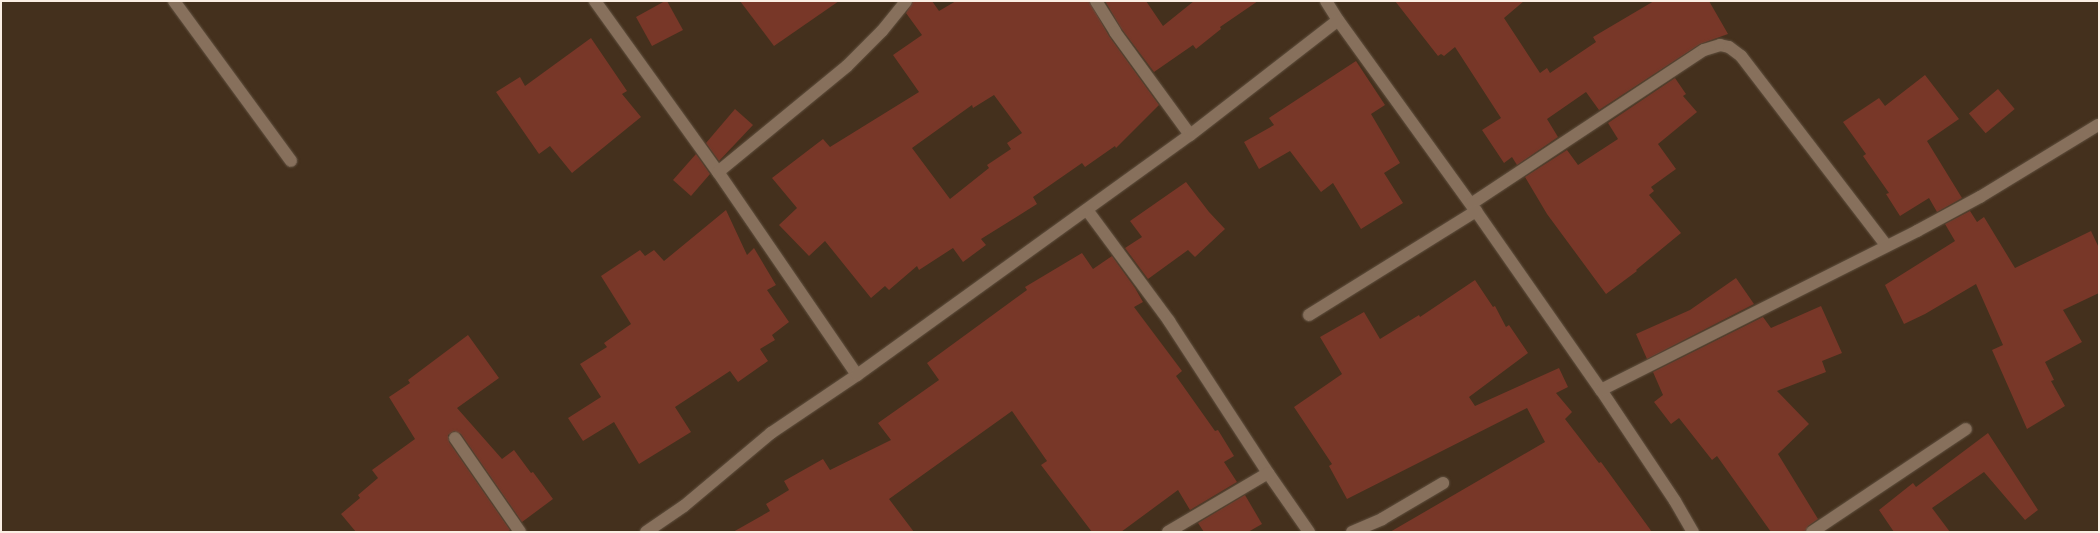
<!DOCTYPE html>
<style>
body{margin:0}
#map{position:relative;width:2100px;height:533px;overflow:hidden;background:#44301d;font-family:Figtree,sans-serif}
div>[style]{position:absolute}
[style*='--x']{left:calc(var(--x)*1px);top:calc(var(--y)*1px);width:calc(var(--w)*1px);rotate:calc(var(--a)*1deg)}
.building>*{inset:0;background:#783728;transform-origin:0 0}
.roads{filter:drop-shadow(0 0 1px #60503f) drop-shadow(0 0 1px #60503f)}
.minor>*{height:12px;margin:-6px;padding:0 6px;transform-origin:6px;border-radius:6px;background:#87705c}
span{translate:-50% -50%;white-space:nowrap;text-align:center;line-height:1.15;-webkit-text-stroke:4px #392613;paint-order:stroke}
.frame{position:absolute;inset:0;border:2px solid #fbeee3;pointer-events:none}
</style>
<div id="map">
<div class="building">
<div style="clip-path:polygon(665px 1px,667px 1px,683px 30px,652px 46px,636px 17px)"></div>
<div style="clip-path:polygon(740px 1px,839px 1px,774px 46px)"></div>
<div style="clip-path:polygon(evenodd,913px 1px,932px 1px,939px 11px,956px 1px,1089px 1px,1109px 36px,1159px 105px,1116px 148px,1115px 146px,1085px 167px,1082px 163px,1033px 197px,1037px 204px,981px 239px,986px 245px,963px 262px,953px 248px,919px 270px,917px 266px,889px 290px,885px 286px,871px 298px,825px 241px,809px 256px,779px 225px,797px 208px,772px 178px,823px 139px,830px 147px,919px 92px,893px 55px,922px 35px,906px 13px,913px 1px,994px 95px,1022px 133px,1007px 143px,1011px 149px,987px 165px,989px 168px,950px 199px,912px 148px,972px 105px,973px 108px,994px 95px)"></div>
<div style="clip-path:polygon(1105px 1px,1146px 1px,1163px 26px,1194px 1px,1258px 1px,1220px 27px,1221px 29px,1196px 49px,1193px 45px,1154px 72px,1121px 28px)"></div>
<div style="clip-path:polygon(1395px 1px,1524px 1px,1504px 18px,1540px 73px,1547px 68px,1550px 73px,1596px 42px,1593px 37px,1654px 1px,1709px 1px,1728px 34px,1700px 44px,1599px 110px,1586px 92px,1547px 119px,1558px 137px,1517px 165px,1512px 157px,1504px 163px,1482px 130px,1501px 118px,1455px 47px,1444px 56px,1441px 54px,1438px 56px)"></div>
<div style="clip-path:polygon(591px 38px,627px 91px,622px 94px,641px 117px,572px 173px,550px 146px,539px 154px,496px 92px,520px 77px,525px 86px)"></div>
<div style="clip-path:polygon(1356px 61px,1385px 105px,1371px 114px,1400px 163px,1384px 173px,1403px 203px,1361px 229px,1333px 183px,1321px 192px,1290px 151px,1259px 169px,1244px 142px,1274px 125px,1269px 118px)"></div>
<div style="clip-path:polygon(1925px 75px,1959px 119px,1927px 141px,1962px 198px,1937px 212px,1929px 198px,1900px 216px,1886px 194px,1889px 193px,1863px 156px,1866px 154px,1843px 122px,1879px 98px,1885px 106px)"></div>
<div style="clip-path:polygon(1675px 78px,1686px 94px,1683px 96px,1697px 112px,1658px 144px,1676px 169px,1651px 187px,1654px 191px,1649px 195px,1681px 233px,1636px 270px,1637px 271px,1606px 294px,1547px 214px,1525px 177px,1567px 150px,1578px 165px,1618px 139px,1608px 123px)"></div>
<div style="left:1998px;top:89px;width:26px;height:38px;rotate:50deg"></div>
<div style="clip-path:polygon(735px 109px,753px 125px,719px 161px,706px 143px)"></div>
<div style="clip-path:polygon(696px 154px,710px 174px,691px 196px,673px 180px)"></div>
<div style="clip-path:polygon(1186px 182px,1209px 212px,1225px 229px,1195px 257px,1188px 250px,1148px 279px,1125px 248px,1142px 237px,1130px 221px)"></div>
<div style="clip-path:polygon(726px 210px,747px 255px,754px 248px,776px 285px,767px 290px,789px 322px,772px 335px,775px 340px,760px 349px,768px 361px,738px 382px,730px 371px,675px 407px,691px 432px,639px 464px,614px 422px,583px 441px,568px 418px,601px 397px,580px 364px,607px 347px,604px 343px,631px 324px,601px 276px,640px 250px,645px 256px,654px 250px,664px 261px)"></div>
<div style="clip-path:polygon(1970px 211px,1977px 222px,1984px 217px,2015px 268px,2091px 231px,2099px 248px,2099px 293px,2063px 310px,2082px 342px,2045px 362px,2054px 380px,2051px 381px,2065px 406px,2027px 429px,1992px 350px,2003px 345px,1976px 284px,1925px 314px,1904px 324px,1885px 285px,1955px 241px,1945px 224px)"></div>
<div style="clip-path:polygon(1082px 253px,1093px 269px,1112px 256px,1135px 288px,1143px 302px,1134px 307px,1182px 371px,1176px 376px,1215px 431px,1218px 430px,1234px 456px,1224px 462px,1237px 482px,1190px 510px,1178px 490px,1121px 532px,1092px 532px,1041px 465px,1047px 461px,1012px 411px,889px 499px,914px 532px,733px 532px,770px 511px,766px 504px,789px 490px,784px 481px,823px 459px,830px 470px,891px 440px,878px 423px,939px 380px,927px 363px,1027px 290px,1025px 287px)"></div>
<div style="clip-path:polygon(1736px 278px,1754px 304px,1647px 359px,1636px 334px,1690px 310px)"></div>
<div style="clip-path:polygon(1475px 280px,1493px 307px,1495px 306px,1506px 327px,1509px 325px,1528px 353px,1469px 397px,1475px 406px,1559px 368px,1568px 387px,1556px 393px,1572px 412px,1565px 419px,1599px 463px,1601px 462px,1652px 532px,1390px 532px,1545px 442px,1527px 408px,1347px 499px,1329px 466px,1332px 464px,1294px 407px,1342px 374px,1320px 337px,1364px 312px,1380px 339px,1419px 315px,1420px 317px)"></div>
<div style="clip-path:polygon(1821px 306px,1842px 353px,1822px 361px,1826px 372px,1777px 391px,1809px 424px,1778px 454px,1818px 519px,1808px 526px,1805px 532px,1771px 532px,1717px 456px,1712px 460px,1679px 418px,1671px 424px,1654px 402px,1663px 395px,1653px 372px,1763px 317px,1771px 328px)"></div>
<div style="clip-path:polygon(468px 335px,499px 378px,457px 408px,502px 459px,514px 450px,531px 473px,533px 472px,553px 499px,522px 522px,461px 434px,454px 431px,448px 435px,449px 442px,510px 530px,508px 532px,356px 532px,341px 514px,360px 498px,358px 495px,378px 478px,372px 470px,415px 439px,389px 397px,410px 383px,408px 380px)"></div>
<div style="clip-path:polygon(1988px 433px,2038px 510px,2025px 520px,1984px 472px,1932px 508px,1950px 532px,1894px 532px,1879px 510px,1913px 483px,1916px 487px)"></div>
<div style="clip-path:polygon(1245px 495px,1262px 524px,1248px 532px,1204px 532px,1198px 523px)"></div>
</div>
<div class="roads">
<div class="minor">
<div style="--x:174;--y:1;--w:198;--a:53.8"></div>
<div style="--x:595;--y:1;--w:211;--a:54.3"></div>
<div style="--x:718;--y:172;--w:246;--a:55.6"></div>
<div style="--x:1096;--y:1;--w:36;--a:58"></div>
<div style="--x:1115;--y:32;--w:127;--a:53.9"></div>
<div style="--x:1326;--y:1;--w:22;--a:58"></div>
<div style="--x:1338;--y:20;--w:236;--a:54.2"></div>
<div style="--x:1476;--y:211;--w:218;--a:55.1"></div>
<div style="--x:1601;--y:390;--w:133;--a:56.3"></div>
<div style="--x:1675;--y:501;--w:36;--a:60"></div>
<div style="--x:718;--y:172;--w:167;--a:-39.4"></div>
<div style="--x:847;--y:66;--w:49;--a:-45"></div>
<div style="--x:882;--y:31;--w:38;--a:-51"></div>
<div style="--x:1471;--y:204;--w:279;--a:-33.5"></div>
<div style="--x:1704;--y:50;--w:17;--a:-17"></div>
<div style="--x:1720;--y:45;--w:9;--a:13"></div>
<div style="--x:1729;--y:47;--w:15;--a:37"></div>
<div style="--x:1741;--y:56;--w:238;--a:52.5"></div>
<div style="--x:1087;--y:210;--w:138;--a:53.5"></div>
<div style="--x:1169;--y:321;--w:181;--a:56.9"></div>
<div style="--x:1268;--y:473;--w:72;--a:55.2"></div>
<div style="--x:1309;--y:315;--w:197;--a:-31.9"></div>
<div style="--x:1601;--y:390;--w:354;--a:-26.7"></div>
<div style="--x:1917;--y:231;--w:72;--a:-28.4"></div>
<div style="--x:1980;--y:197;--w:138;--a:-31.4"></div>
<div style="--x:455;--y:438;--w:114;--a:55.3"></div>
<div style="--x:646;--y:532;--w:46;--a:-34.4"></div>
<div style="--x:684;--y:506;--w:114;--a:-40"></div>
<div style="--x:771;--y:433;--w:104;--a:-34"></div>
<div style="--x:857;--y:375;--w:410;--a:-35.8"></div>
<div style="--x:1190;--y:135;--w:187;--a:-37.8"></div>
<div style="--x:1168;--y:532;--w:116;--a:-30.5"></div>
<div style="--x:1352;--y:532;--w:33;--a:-23"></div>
<div style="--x:1382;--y:519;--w:71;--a:-30.5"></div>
<div style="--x:1812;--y:532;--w:185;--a:-33.8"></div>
</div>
</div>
<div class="frame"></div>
</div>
